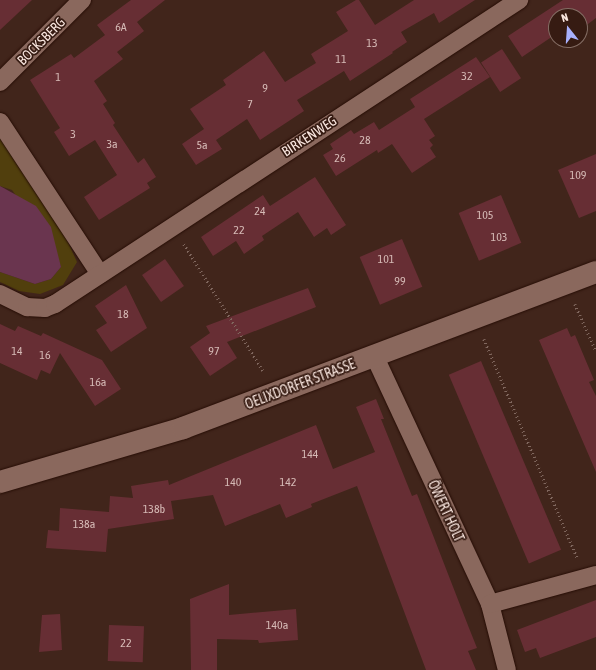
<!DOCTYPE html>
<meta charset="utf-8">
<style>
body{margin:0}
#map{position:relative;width:596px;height:670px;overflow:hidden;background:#41251b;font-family:"Asap Condensed",sans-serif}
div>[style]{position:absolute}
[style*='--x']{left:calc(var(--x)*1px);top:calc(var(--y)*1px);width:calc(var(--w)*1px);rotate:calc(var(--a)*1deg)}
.green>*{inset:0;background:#513f0d}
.water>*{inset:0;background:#6a354f}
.building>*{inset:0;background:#672e34;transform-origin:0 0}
.path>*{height:2.5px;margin-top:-1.25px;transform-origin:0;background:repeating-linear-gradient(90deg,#80675e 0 1px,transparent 0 4px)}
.roads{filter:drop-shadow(0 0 1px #260d05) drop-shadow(0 0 1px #260d05)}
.street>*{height:18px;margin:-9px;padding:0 9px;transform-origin:9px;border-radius:9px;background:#8a685d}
.secondary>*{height:22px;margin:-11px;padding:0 11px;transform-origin:11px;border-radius:11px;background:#8a685d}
span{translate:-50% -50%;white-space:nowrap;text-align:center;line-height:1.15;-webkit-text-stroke:3.5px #361b12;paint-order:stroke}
.number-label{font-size:12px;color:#d5b9b5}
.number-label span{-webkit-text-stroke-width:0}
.street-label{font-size:14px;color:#fae7e0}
.north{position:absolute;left:548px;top:8px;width:40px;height:40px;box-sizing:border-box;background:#361b12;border:1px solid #846d64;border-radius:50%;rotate:343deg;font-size:11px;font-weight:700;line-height:16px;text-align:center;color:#fae7e0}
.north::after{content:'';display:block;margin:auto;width:14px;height:18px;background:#a8b0fc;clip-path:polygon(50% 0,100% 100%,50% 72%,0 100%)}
</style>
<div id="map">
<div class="green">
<div style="clip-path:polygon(0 136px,67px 240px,77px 262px,63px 285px,40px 294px,19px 291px,0 282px,0 272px,35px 284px,51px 279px,61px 267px,56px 252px,12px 190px,0 186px)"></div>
</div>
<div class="water">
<div style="clip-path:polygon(0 186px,36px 206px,51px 227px,61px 267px,51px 279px,35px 284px,0 272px)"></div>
</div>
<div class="building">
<div style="clip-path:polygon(0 0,32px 0,0 30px)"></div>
<div style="clip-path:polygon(131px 0,165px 0,137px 22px,144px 31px,117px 52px,123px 59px,94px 81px,107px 101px,103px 104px,115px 123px,113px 125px,138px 163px,144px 158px,156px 177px,147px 183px,150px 188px,99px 220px,84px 197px,117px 175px,95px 140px,69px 156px,54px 132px,60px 128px,30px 80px,71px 54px,74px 58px,105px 35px,97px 25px)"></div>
<div style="clip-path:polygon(356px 0,359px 0,375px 25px,414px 0,475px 0,439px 23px,434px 13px,401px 32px,407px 42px,392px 52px,393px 53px,350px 81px,344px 71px,297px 100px,304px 111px,260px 140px,247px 119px,216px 140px,222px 149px,196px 165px,182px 144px,204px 129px,190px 109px,226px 85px,223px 80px,264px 51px,285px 82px,316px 63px,311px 54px,348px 31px,336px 12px)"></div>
<div style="clip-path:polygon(563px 0,596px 0,596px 18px,580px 30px,580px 16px,556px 16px,556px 34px,522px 57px,508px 36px)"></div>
<div style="left:502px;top:49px;width:35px;height:25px;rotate:57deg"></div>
<div style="clip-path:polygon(476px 57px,490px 77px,424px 119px,435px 136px,429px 140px,433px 145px,430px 148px,436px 157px,412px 173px,392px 144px,378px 153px,377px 150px,336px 176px,323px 155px,333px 149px,330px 144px,351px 130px,354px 134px,374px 122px,379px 130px,415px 107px,410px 99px)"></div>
<div style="clip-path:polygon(596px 154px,596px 211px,579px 218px,558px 170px)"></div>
<div style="clip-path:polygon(315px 177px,346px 225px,331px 235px,327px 228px,314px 237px,298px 212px,262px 236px,264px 240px,244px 254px,236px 241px,213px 256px,201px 237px,263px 195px,270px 206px)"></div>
<div style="left:501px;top:195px;width:52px;height:46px;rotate:67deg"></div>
<div style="left:402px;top:239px;width:52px;height:46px;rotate:67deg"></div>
<div style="left:165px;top:259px;width:33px;height:28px;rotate:55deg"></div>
<div style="clip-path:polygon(126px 285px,147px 328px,111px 352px,96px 330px,107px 323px,95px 306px)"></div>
<div style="clip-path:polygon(308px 288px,316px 307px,227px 342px,237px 358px,210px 376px,190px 347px,210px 333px,206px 326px)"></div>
<div style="clip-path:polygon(0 324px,15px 331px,18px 326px,41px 336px,43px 333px,102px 360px,121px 389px,95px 406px,60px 353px,50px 374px,41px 370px,37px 380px,0 363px)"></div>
<div style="clip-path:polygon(567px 328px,571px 337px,575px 335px,594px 380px,589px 382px,596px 396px,596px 472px,539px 340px)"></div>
<div style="left:481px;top:361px;width:205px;height:35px;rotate:67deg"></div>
<div style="clip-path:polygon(376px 399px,384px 419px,381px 419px,412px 496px,417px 494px,469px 628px,477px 648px,468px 651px,476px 670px,426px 670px,357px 486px,311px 504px,312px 507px,286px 518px,280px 504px,225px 526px,213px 495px,171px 501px,174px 519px,108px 529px,106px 552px,46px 548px,48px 530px,59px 531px,60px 508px,109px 512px,110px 496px,133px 498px,131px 486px,168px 480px,169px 485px,316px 425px,333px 469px,375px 452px,356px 407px)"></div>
<div style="clip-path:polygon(229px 584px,229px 615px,296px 609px,298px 640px,259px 643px,258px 640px,217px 639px,217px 670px,191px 670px,190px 599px)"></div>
<div style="clip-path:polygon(596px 600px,596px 637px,540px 658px,536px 648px,525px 652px,517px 630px)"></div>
<div style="clip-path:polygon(60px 614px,62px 650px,39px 652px,42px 615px)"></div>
<div style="left:109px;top:625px;width:35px;height:36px;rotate:2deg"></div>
</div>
<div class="path">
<div style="--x:184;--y:244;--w:151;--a:58"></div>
<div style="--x:575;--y:304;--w:51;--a:65.9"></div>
<div style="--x:484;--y:339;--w:239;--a:66.9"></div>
</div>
<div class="roads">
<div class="street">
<div style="--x:0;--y:82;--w:116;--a:-45"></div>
<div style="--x:0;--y:122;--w:182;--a:56.7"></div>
<div style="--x:0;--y:294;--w:30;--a:26"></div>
<div style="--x:27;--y:307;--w:18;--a:3"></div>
<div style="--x:45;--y:308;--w:11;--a:-22"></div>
<div style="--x:55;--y:304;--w:555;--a:-33.23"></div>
<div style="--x:374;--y:355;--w:275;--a:65"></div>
<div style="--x:490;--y:604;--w:68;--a:75.6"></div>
<div style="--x:490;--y:604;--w:110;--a:-15.3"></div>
</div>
<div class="secondary">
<div style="--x:0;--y:482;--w:191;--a:-16.4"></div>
<div style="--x:183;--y:428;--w:441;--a:-20.7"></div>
</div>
</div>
<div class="number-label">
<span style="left:121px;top:28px">6A</span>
<span style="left:372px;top:44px">13</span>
<span style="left:341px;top:60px">11</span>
<span style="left:467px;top:77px">32</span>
<span style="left:58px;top:78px">1</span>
<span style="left:265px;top:89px">9</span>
<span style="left:250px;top:105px">7</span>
<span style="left:73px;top:135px">3</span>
<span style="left:365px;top:141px">28</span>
<span style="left:112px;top:145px">3a</span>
<span style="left:202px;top:146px">5a</span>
<span style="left:340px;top:159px">26</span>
<span style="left:578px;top:176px">109</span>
<span style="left:260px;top:212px">24</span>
<span style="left:485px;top:216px">105</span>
<span style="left:239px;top:231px">22</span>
<span style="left:499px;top:238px">103</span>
<span style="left:386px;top:260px">101</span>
<span style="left:400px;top:282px">99</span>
<span style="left:123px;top:315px">18</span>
<span style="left:17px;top:352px">14</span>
<span style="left:214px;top:352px">97</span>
<span style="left:45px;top:356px">16</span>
<span style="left:98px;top:383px">16a</span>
<span style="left:310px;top:455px">144</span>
<span style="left:233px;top:483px">140</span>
<span style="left:288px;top:483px">142</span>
<span style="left:154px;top:510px">138b</span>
<span style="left:84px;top:525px">138a</span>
<span style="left:277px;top:626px">140a</span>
<span style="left:126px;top:644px">22</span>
</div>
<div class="street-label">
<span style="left:41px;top:41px;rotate:-45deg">BOCKSBERG</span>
<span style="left:309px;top:136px;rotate:-33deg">BIRKENWEG</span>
<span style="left:300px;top:384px;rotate:-21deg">OELIXDORFER STRASSE</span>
<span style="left:446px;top:511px;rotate:65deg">ÖWERT HOLT</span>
</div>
<div class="north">N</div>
</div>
